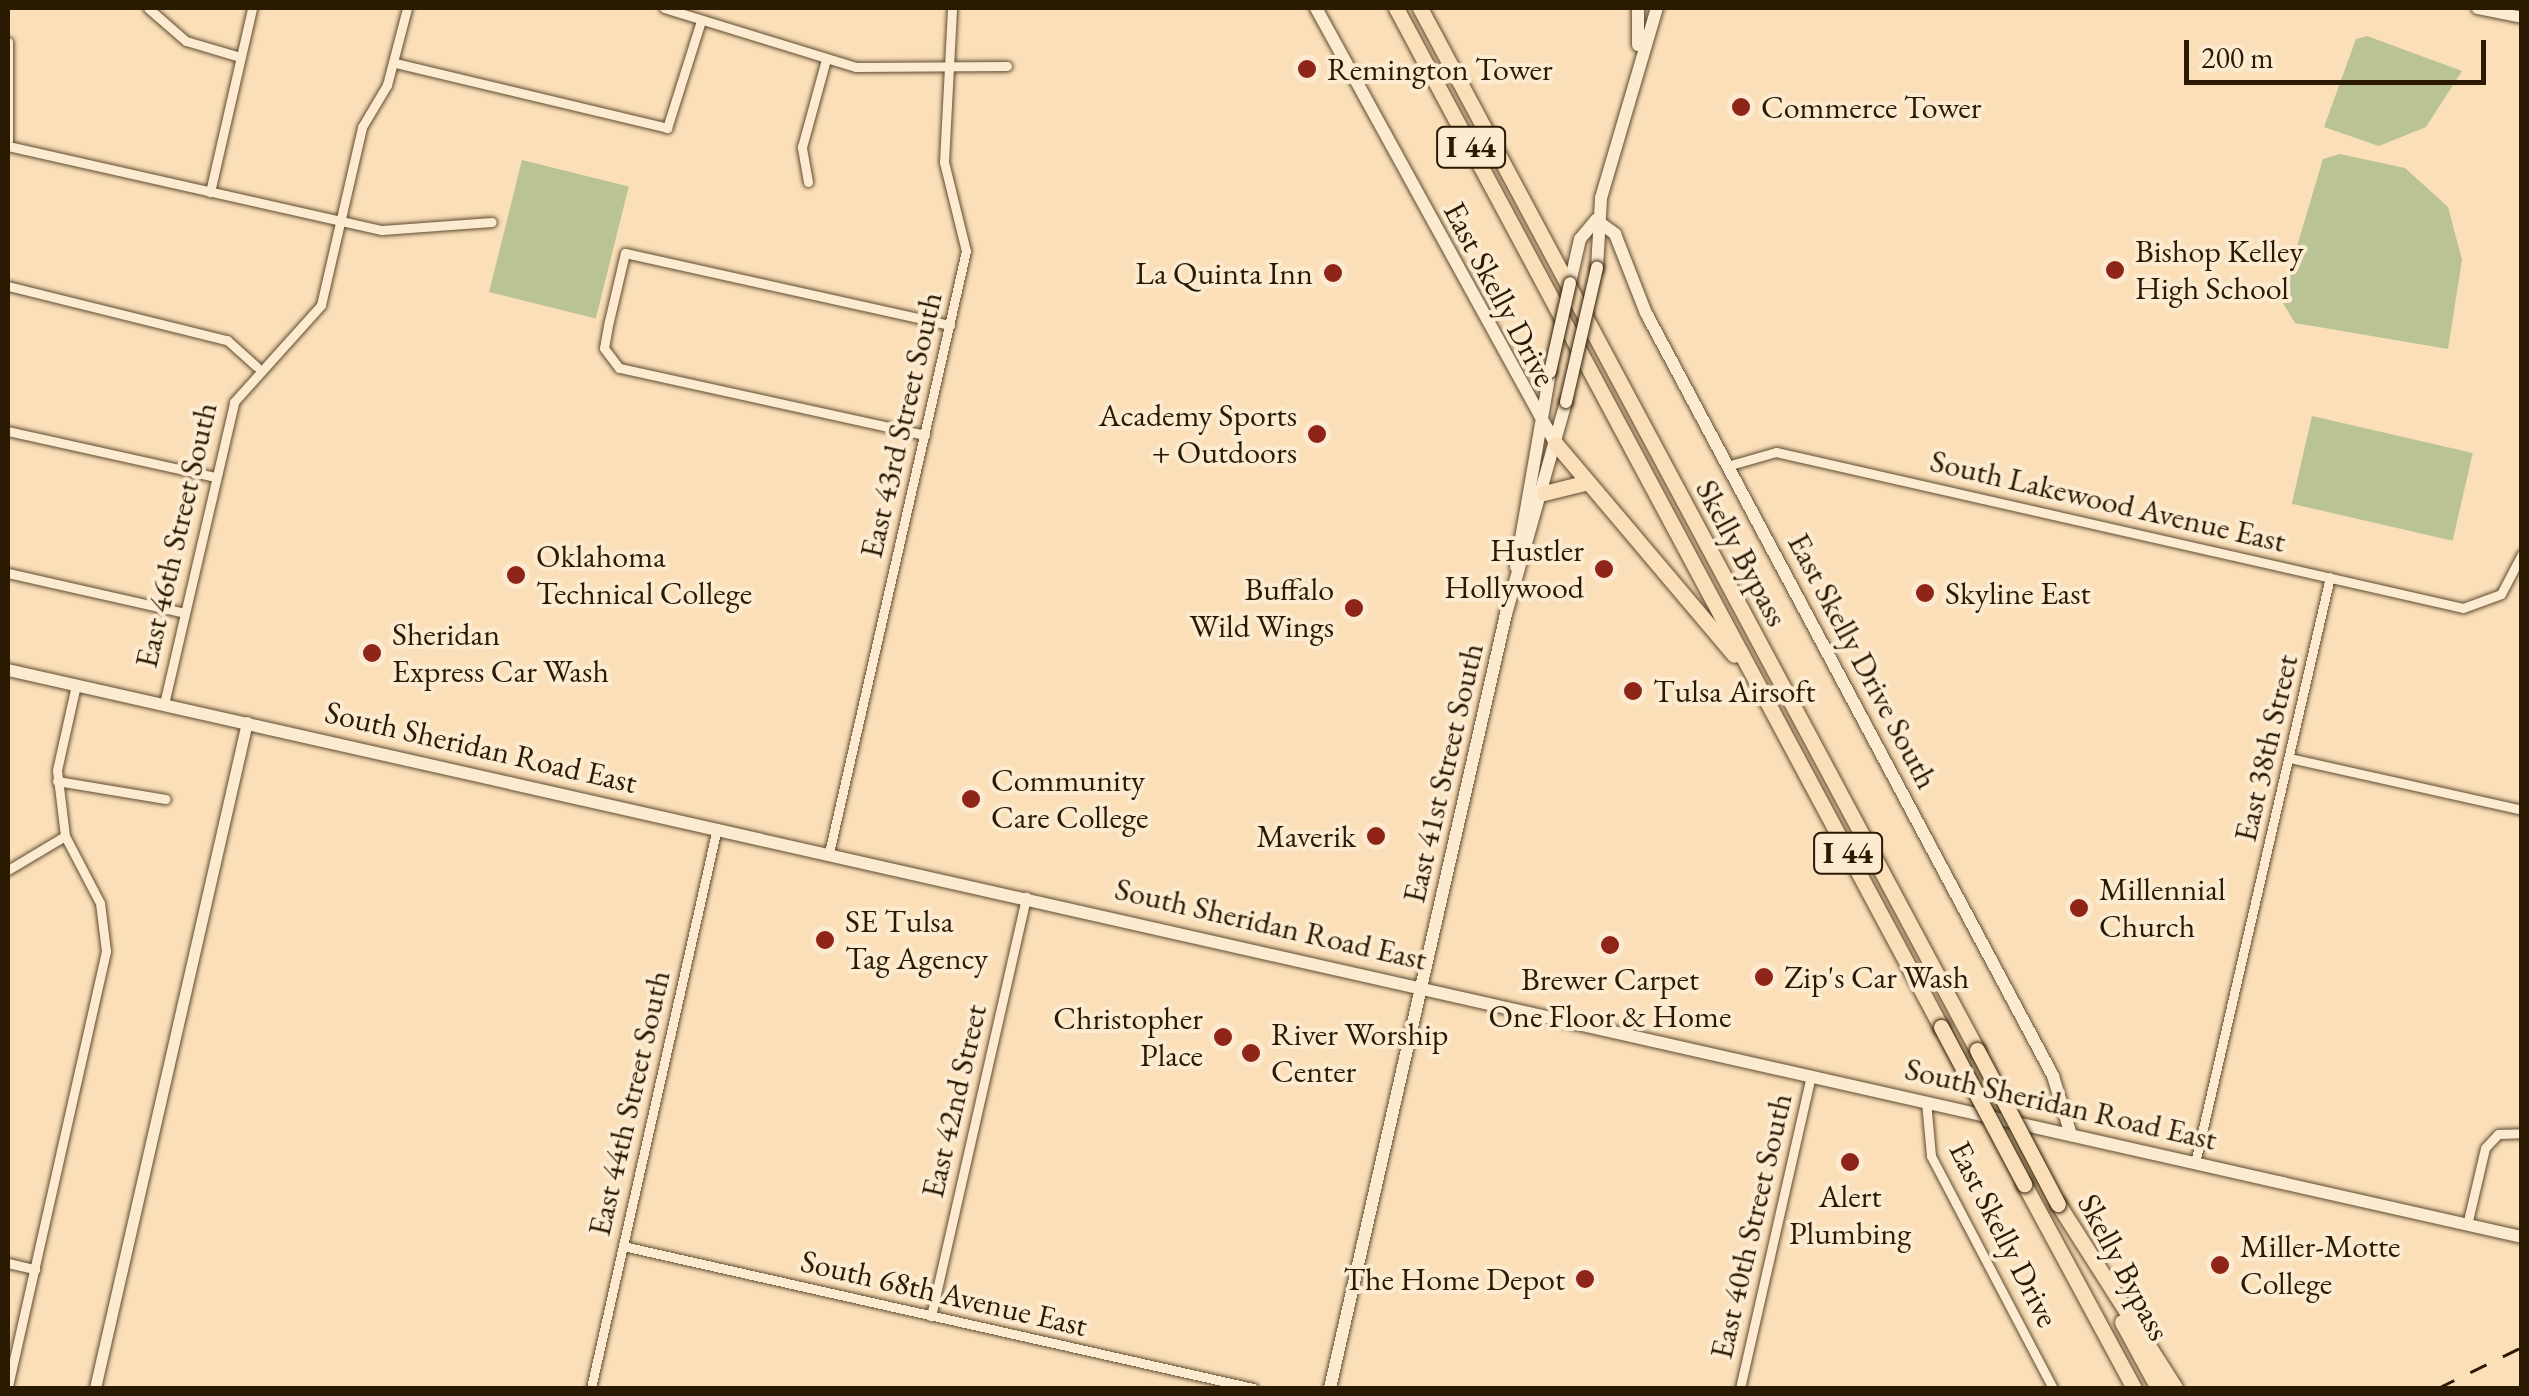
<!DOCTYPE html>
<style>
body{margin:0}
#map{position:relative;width:2529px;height:1396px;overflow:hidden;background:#fadfb8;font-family:"EB Garamond",serif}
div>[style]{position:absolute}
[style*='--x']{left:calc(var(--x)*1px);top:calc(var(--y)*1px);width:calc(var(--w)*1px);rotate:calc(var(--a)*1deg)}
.green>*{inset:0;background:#b9c393;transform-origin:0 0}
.roads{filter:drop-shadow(0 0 2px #5f4b30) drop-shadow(0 0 2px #5f4b30)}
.minor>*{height:9px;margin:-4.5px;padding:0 4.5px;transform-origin:4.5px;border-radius:4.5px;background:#fcead1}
.tertiary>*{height:11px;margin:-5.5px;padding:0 5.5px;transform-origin:5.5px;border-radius:5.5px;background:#fcead1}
.secondary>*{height:12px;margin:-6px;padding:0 6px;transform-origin:6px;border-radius:6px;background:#fcead1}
.motorway>*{height:15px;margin:-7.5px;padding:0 7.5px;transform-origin:7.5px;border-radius:7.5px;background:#fadfb8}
.rail>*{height:2.5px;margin-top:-1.25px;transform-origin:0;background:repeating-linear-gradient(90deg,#2b1a02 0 18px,transparent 0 36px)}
.bridges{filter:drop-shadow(0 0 2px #2b1a02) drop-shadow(0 0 2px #2b1a02)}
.secondary-bridge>*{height:12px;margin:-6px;padding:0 6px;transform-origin:6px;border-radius:6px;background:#fcead1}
.motorway-bridge>*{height:15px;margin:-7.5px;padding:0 7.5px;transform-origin:7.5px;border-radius:7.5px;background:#fadfb8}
.dots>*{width:28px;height:28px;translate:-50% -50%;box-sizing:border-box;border:5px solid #fcead1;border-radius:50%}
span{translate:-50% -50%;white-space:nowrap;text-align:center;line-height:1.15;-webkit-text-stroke:8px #fcead1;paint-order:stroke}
.shield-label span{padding:2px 8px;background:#fcead1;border:2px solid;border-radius:8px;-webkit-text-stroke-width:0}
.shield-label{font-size:30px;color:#2b1a02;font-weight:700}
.poi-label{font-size:32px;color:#2b1a02}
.left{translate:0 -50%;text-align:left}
.right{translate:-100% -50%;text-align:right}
.street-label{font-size:32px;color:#2b1a02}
.frame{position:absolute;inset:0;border:10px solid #2b1a02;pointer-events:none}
.scale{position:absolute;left:2184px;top:40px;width:302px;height:45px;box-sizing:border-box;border:5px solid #2b1a02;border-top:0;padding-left:12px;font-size:30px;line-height:35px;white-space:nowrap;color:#2b1a02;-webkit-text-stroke:8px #fcead1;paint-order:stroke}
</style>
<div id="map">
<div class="green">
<div style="clip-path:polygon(2367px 36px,2462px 71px,2426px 127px,2379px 146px,2324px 127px,2356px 39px)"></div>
<div style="clip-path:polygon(2340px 154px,2405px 168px,2448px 207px,2462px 260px,2448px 349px,2295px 323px,2281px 300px,2323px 159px)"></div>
<div style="left:522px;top:160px;width:110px;height:136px;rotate:14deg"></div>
<div style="left:2312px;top:416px;width:165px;height:90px;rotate:13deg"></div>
</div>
<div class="roads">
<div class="minor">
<div style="--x:148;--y:8;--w:50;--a:41"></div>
<div style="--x:186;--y:41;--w:56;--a:16.5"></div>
<div style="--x:664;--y:8;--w:201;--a:17.1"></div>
<div style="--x:856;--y:67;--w:151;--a:-0.4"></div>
<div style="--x:8;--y:42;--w:98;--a:90"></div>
<div style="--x:395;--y:63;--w:280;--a:13.4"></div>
<div style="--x:667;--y:128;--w:112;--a:-72.4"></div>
<div style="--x:8;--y:146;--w:383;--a:12.7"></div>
<div style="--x:382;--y:230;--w:110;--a:-4.2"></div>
<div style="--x:808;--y:182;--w:36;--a:-100"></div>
<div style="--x:802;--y:147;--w:91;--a:-74.7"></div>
<div style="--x:210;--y:192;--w:189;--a:-77.1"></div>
<div style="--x:8;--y:286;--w:226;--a:13.9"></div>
<div style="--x:227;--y:340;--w:40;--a:42"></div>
<div style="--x:8;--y:431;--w:213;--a:12.5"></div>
<div style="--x:925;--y:435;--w:313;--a:-167.6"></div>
<div style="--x:619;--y:368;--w:25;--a:-127"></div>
<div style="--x:604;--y:348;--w:27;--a:-80"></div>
<div style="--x:609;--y:321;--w:70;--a:-76.8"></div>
<div style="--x:625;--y:253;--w:333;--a:12.5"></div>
<div style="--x:1727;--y:466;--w:51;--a:-15.9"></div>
<div style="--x:1776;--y:452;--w:704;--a:12.79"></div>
<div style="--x:2463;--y:608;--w:40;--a:-20.2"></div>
<div style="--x:2501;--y:594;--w:45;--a:-62.3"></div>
<div style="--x:8;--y:573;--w:181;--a:12.7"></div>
<div style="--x:164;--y:704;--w:310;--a:-76.9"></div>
<div style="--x:234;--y:402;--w:130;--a:-48.1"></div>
<div style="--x:321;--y:305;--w:183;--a:-77"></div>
<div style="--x:362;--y:127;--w:49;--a:-59.2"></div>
<div style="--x:387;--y:85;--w:80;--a:-75.4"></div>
<div style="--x:2290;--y:758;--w:238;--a:12.6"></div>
<div style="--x:57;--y:781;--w:110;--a:9.4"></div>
<div style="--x:829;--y:853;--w:617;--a:-77.18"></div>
<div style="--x:966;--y:251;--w:92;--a:-103.9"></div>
<div style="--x:944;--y:162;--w:154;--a:-87"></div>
<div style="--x:8;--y:870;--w:66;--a:-30.8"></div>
<div style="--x:65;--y:836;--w:66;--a:-96.9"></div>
<div style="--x:57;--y:770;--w:87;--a:-77.4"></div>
<div style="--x:1926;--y:1101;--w:55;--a:84.8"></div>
<div style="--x:1931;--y:1156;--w:262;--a:62.3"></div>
<div style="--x:2195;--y:1163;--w:601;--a:-77.03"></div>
<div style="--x:2467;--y:1225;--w:79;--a:-76.8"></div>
<div style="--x:2485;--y:1148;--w:19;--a:-47"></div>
<div style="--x:2498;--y:1134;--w:24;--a:-2"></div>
<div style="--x:623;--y:1246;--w:646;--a:12.7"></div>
<div style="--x:8;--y:1263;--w:28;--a:13"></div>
<div style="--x:931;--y:1316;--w:430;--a:-77.2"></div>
<div style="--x:8;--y:1386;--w:446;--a:-77.3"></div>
<div style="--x:106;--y:951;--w:48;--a:-97.1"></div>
<div style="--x:100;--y:903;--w:76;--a:-117.6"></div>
<div style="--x:591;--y:1388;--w:574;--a:-77.32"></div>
<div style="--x:1740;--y:1388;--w:321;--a:-77.2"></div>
</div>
<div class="tertiary">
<div style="--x:2477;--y:8;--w:46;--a:11.3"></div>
<div style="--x:95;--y:1388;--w:683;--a:-77.14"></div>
</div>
<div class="secondary">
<div style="--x:1316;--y:8;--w:498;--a:61.2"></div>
<div style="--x:1638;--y:45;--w:37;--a:-90"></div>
<div style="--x:1596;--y:220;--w:24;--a:36"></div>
<div style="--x:1615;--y:234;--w:85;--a:68.6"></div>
<div style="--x:1646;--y:313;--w:865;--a:61.92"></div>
<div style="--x:2053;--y:1076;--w:62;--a:73"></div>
<div style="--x:1597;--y:268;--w:70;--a:-86.7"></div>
<div style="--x:1601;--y:198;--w:198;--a:-73.6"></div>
<div style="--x:1570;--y:283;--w:45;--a:-77.2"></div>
<div style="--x:1580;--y:239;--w:25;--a:-50"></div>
<div style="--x:1516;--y:567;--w:198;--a:-80.1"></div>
<div style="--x:8;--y:670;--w:2577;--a:12.71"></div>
<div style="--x:1330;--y:1388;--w:794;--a:-77.19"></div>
<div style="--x:1506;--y:614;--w:220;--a:-74.2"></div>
</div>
<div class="motorway">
<div style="--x:1396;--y:8;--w:1156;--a:61.86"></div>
<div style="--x:1420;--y:8;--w:1182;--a:61.87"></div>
<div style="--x:1556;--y:444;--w:276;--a:49.8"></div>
<div style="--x:1544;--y:493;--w:45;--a:-14"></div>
<div style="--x:2024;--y:1184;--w:232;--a:61.7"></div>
<div style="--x:2058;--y:1204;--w:218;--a:57.5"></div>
<div style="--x:2122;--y:1322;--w:75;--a:61.4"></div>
</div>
</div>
<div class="rail">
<div style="--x:2438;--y:1388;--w:93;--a:-26"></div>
</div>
<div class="bridges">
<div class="secondary-bridge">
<div style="--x:1550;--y:372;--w:91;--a:-77.3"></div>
<div style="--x:1566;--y:402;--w:138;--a:-77"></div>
</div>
<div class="motorway-bridge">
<div style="--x:1941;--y:1027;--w:178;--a:62.1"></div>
<div style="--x:1977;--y:1050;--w:174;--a:62.3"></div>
</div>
</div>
<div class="dots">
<div style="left:1307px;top:69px;background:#8f2418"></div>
<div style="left:1741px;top:107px;background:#8f2418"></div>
<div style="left:2115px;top:270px;background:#8f2418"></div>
<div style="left:1333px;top:273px;background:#8f2418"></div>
<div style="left:1317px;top:434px;background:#8f2418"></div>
<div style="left:1604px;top:569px;background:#8f2418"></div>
<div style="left:516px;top:575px;background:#8f2418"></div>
<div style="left:1925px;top:593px;background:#8f2418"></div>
<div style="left:1354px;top:608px;background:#8f2418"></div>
<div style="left:372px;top:653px;background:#8f2418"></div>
<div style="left:1633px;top:691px;background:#8f2418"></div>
<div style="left:971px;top:799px;background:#8f2418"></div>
<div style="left:1376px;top:836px;background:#8f2418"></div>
<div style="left:2079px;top:908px;background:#8f2418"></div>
<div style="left:825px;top:940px;background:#8f2418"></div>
<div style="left:1610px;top:945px;background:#8f2418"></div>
<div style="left:1764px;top:977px;background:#8f2418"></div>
<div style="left:1223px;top:1037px;background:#8f2418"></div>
<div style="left:1251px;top:1053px;background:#8f2418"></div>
<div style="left:1850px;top:1162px;background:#8f2418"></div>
<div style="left:2220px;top:1265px;background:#8f2418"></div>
<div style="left:1585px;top:1279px;background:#8f2418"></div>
</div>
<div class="shield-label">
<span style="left:1471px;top:147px">I 44</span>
<span style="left:1848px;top:853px">I 44</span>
</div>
<div class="poi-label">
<span class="left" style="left:1327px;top:69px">Remington Tower</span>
<span class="left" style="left:1761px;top:107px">Commerce Tower</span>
<span class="left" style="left:2135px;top:270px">Bishop Kelley<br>High School</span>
<span class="right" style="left:1313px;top:273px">La Quinta Inn</span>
<span class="right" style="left:1297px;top:434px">Academy Sports<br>+ Outdoors</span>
<span class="right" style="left:1584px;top:569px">Hustler<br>Hollywood</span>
<span class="left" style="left:536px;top:575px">Oklahoma<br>Technical College</span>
<span class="right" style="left:1334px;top:608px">Buffalo<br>Wild Wings</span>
<span class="left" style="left:1945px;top:593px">Skyline East</span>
<span class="left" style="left:392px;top:653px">Sheridan<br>Express Car Wash</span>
<span class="left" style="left:1653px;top:691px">Tulsa Airsoft</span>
<span class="left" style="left:991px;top:799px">Community<br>Care College</span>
<span class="right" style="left:1356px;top:836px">Maverik</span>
<span class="left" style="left:2099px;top:908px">Millennial<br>Church</span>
<span class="left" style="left:845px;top:940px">SE Tulsa<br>Tag Agency</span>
<span class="left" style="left:1784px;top:977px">Zip's Car Wash</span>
<span style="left:1610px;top:998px">Brewer Carpet<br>One Floor &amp; Home</span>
<span class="right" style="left:1203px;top:1037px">Christopher<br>Place</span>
<span class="left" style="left:1271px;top:1053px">River Worship<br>Center</span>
<span style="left:1850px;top:1215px">Alert<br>Plumbing</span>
<span class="left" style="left:2240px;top:1265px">Miller-Motte<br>College</span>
<span class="right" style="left:1565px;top:1279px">The Home Depot</span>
</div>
<div class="street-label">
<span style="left:1500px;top:294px;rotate:62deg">East Skelly Drive</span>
<span style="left:901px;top:425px;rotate:-77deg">East 43rd Street South</span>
<span style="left:2108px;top:501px;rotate:13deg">South Lakewood Avenue East</span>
<span style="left:176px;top:535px;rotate:-77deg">East 46th Street South</span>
<span style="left:1742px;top:553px;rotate:62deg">Skelly Bypass</span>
<span style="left:1863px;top:661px;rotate:62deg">East Skelly Drive South</span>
<span style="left:481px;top:747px;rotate:13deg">South Sheridan Road East</span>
<span style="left:2266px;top:748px;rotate:-77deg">East 38th Street</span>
<span style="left:1443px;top:773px;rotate:-77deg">East 41st Street South</span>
<span style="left:1271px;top:924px;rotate:13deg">South Sheridan Road East</span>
<span style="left:954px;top:1101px;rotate:-77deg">East 42nd Street</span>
<span style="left:629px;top:1103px;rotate:-77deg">East 44th Street South</span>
<span style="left:2061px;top:1104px;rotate:13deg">South Sheridan Road East</span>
<span style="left:1751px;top:1226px;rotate:-77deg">East 40th Street South</span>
<span style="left:2004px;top:1234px;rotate:63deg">East Skelly Drive</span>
<span style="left:2124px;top:1267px;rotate:62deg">Skelly Bypass</span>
<span style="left:944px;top:1293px;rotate:13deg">South 68th Avenue East</span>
</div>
<div class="frame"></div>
<div class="scale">200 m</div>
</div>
